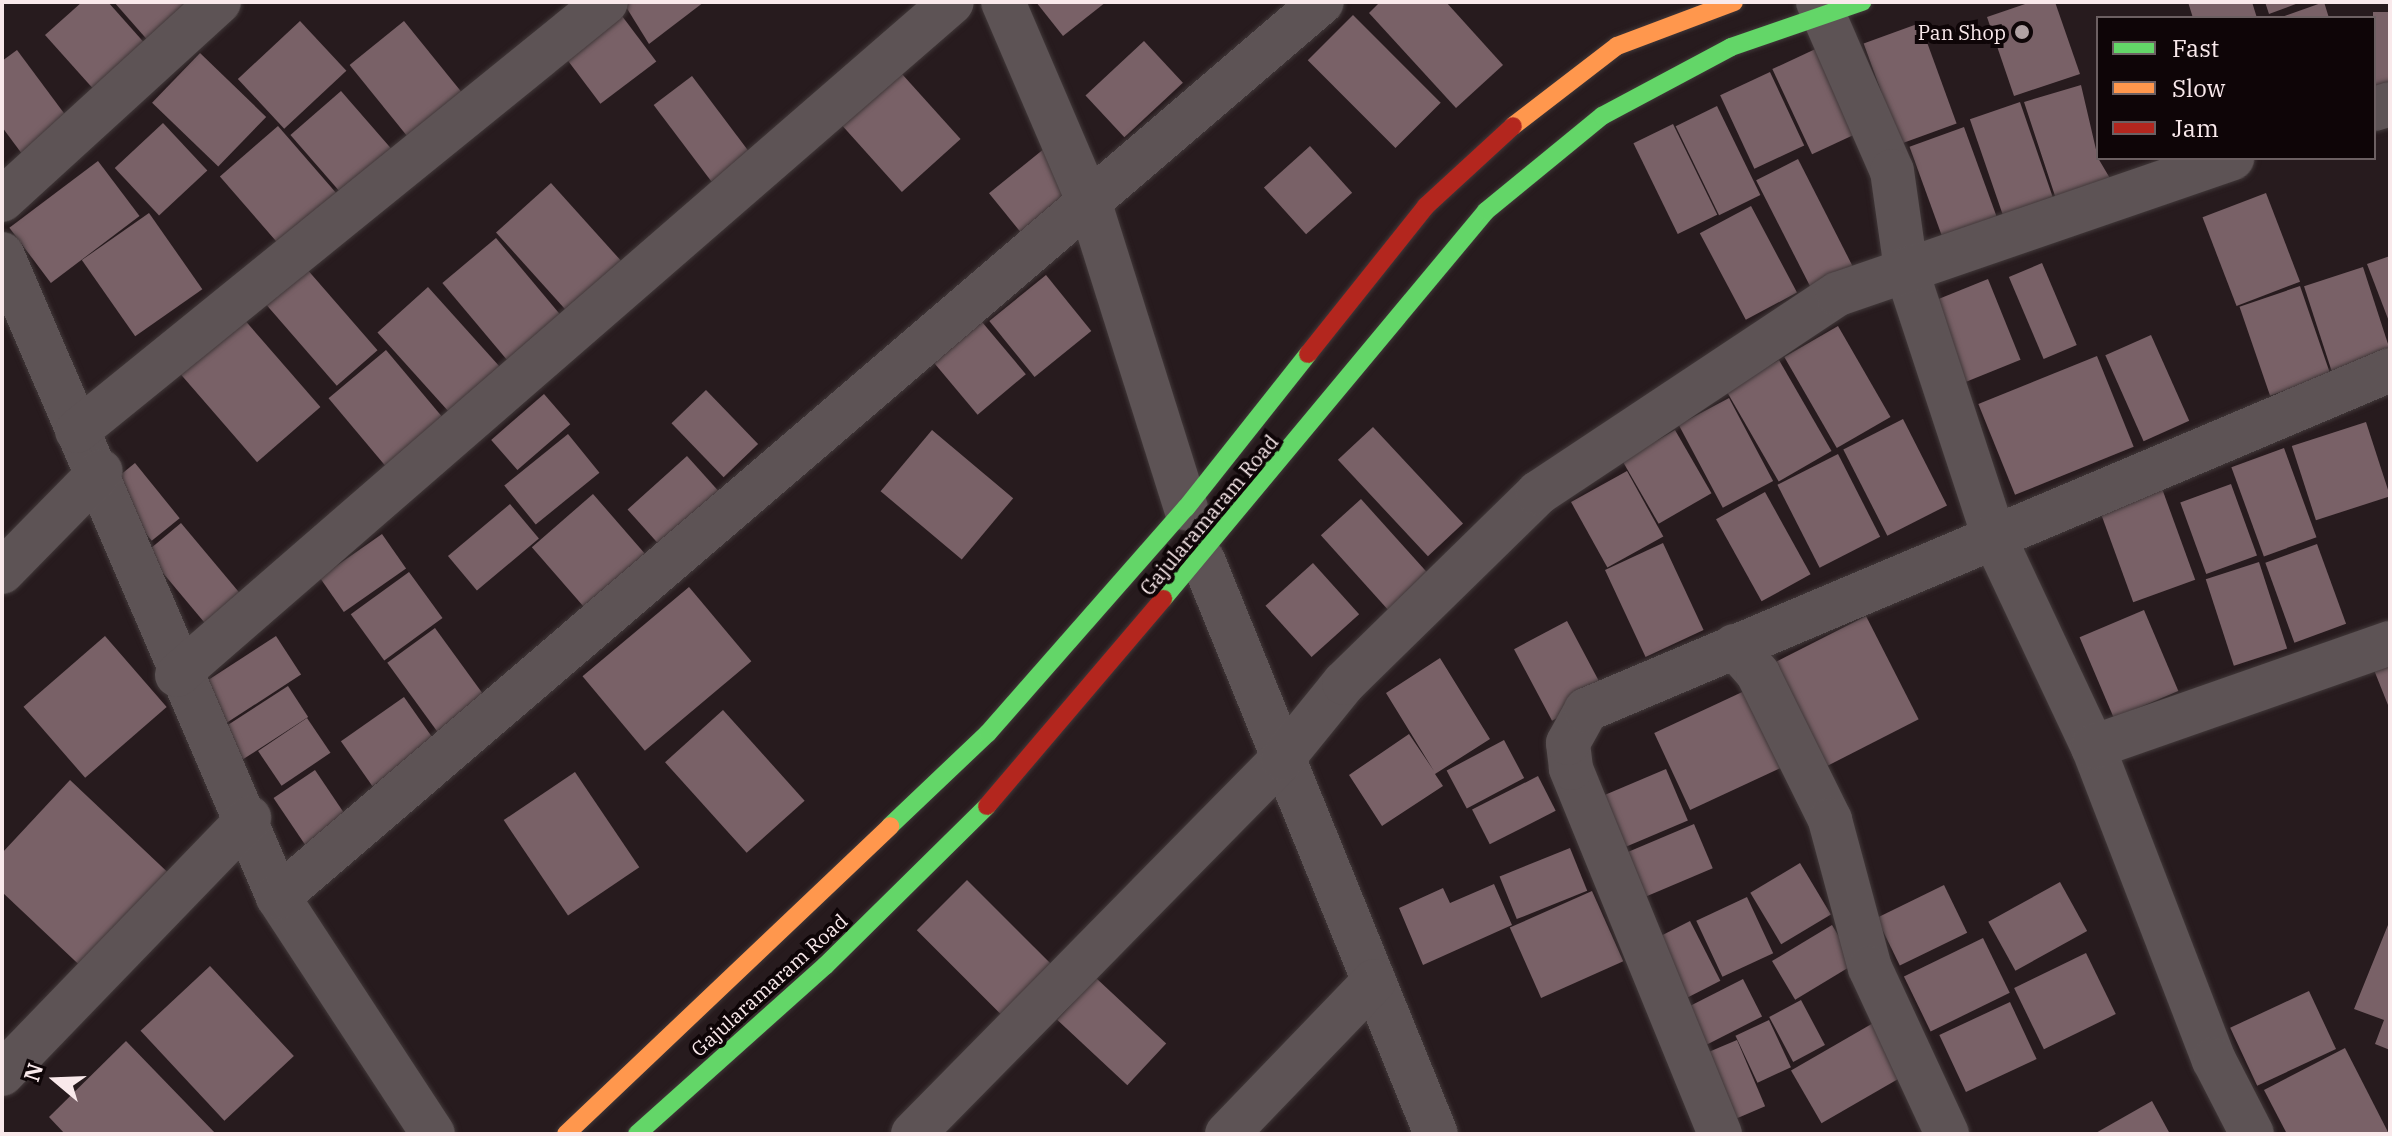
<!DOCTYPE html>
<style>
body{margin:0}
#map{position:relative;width:2392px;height:1136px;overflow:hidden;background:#271b1e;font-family:"IBM Plex Serif",serif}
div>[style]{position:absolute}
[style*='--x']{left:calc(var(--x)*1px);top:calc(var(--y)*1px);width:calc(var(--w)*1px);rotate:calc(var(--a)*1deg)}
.building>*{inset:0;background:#796167;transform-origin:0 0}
.roads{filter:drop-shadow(0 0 2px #413839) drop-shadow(0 0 2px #413839)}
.street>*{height:44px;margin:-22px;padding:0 22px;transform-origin:22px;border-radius:22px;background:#5d5355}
.fast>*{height:18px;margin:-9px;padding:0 9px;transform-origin:9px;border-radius:9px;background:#63d668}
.slow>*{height:18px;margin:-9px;padding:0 9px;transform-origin:9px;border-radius:9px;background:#ff974d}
.jam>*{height:18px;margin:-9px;padding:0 9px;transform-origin:9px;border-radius:9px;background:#b3261e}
.dots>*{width:22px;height:22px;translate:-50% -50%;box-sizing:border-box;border:4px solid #0e0507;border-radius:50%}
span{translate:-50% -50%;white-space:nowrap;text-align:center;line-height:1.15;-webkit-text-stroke:8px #0e0507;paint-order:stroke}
.poi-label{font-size:20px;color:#f9e9eb}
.right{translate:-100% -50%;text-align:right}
.street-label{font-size:20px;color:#f9e9eb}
.frame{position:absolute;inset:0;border:4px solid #f9e9eb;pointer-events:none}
.legend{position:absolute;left:2096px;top:16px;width:280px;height:144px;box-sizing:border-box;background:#0e0507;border:2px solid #6c6062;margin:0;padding:10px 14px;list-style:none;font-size:24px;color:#f9e9eb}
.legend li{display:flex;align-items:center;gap:16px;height:40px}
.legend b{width:40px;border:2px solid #6c6062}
.north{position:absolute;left:16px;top:1040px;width:80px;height:80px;-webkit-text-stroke:6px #0e0507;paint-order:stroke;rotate:289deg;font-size:22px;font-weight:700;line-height:32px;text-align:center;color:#f9e9eb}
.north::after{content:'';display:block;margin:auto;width:28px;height:36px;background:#f9e9eb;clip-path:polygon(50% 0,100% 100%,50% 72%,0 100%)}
</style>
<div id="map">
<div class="building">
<div style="clip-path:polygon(82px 2px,108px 2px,156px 56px,105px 102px,45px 35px)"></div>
<div style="clip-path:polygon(114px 2px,191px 2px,158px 52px)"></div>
<div style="clip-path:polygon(623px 2px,704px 2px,649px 44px)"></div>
<div style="clip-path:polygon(1036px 2px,1106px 2px,1063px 36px)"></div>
<div style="clip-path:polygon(1380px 2px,1446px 2px,1503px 65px,1456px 108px,1369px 13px)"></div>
<div style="clip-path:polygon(2031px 2px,2055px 2px,2080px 74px,2014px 96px,1987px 17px)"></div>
<div style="clip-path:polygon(2188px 2px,2252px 2px,2257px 18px,2193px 18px)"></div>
<div style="clip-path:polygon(2265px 2px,2301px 2px,2269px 14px)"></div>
<div style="clip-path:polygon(2324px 2px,2329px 18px,2279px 18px)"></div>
<div style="left:619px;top:12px;width:62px;height:70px;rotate:53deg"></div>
<div style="left:2390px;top:12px;width:76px;height:17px;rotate:90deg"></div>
<div style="left:1353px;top:15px;width:124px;height:64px;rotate:45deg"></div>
<div style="left:300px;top:21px;width:68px;height:85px;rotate:47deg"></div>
<div style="left:404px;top:21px;width:91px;height:70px;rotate:51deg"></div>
<div style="left:1920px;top:23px;width:107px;height:60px;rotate:70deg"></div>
<div style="left:1144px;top:41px;width:57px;height:80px;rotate:47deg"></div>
<div style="left:1824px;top:45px;width:94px;height:57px;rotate:65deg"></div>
<div style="clip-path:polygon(17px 50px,75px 128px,28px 162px,2px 127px,2px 61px)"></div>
<div style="left:200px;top:53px;width:92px;height:69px;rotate:44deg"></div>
<div style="left:893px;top:64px;width:101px;height:79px;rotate:48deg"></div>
<div style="left:1770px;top:72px;width:81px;height:55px;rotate:65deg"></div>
<div style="left:692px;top:76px;width:96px;height:48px;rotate:53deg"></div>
<div style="clip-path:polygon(2081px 85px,2098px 158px,2111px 180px,2056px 199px,2024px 102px)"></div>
<div style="left:341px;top:91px;width:78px;height:67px;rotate:49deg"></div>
<div style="left:2020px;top:102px;width:105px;height:53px;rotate:71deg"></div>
<div style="left:1717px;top:106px;width:99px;height:46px;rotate:64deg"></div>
<div style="left:163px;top:123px;width:65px;height:66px;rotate:47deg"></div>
<div style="left:1673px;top:124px;width:101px;height:44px;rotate:64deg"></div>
<div style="left:278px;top:126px;width:94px;height:77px;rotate:49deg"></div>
<div style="left:1964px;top:127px;width:98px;height:58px;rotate:70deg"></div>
<div style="left:1310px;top:146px;width:63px;height:62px;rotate:48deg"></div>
<div style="left:1045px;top:148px;width:64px;height:72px;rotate:51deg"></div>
<div style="left:1798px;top:159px;width:122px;height:47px;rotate:63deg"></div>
<div style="left:98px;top:161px;width:69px;height:111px;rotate:53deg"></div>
<div style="left:551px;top:183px;width:105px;height:74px;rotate:48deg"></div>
<div style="left:2266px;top:193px;width:95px;height:68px;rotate:69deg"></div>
<div style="left:1751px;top:206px;width:98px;height:58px;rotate:62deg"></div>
<div style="left:149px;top:213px;width:93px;height:82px;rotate:55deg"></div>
<div style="left:496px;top:238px;width:106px;height:70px;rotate:50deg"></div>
<div style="clip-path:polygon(2390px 256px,2390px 324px,2367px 264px)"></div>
<div style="left:2042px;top:263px;width:89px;height:36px;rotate:67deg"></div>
<div style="left:2363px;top:267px;width:89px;height:62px;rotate:72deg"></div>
<div style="left:306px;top:268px;width:109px;height:54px;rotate:49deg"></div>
<div style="left:1046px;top:275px;width:72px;height:73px;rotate:51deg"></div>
<div style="left:1988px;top:279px;width:87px;height:64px;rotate:68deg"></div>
<div style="left:2300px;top:286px;width:94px;height:64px;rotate:71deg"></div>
<div style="left:428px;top:287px;width:113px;height:68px;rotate:48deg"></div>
<div style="left:977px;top:316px;width:76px;height:63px;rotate:50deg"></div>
<div style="left:243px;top:318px;width:118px;height:84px;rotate:49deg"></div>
<div style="left:1838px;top:326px;width:105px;height:62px;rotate:60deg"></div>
<div style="left:2151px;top:335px;width:94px;height:50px;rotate:66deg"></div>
<div style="left:386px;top:350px;width:99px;height:75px;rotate:50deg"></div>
<div style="left:2097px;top:356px;width:98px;height:128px;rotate:68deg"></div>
<div style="left:1779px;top:360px;width:105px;height:61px;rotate:60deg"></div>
<div style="left:706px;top:390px;width:75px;height:48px;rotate:46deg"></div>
<div style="left:544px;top:394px;width:40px;height:70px;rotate:49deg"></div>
<div style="left:1729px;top:398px;width:94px;height:57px;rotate:62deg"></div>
<div style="left:1903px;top:419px;width:97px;height:67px;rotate:63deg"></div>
<div style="left:2366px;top:422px;width:78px;height:78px;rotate:72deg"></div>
<div style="left:1373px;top:427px;width:132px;height:48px;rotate:47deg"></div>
<div style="left:932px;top:430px;width:106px;height:80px;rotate:40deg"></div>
<div style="left:1675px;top:430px;width:73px;height:61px;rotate:60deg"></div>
<div style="left:568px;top:434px;width:50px;height:82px;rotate:51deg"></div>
<div style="left:2284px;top:448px;width:95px;height:56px;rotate:70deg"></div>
<div style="left:1838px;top:454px;width:93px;height:68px;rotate:63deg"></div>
<div style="left:687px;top:456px;width:48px;height:80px;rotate:48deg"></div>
<div style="left:135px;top:463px;width:71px;height:36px;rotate:51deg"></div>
<div style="left:1627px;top:471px;width:75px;height:64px;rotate:61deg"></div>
<div style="left:2160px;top:483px;width:103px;height:66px;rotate:70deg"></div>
<div style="left:2231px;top:484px;width:76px;height:54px;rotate:70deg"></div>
<div style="left:1765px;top:492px;width:94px;height:56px;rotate:61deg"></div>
<div style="left:593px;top:494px;width:99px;height:81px;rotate:49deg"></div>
<div style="left:1361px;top:499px;width:108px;height:54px;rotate:48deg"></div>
<div style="left:510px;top:504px;width:45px;height:81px;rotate:50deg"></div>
<div style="left:181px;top:523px;width:102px;height:46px;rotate:50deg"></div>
<div style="left:382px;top:534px;width:42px;height:76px;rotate:55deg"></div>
<div style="left:1663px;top:543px;width:96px;height:64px;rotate:65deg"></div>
<div style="left:2317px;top:544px;width:85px;height:55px;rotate:70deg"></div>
<div style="left:2259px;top:562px;width:91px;height:56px;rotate:72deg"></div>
<div style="left:1313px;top:563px;width:69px;height:64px;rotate:48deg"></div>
<div style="left:409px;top:572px;width:57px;height:72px;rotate:54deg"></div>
<div style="left:689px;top:587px;width:97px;height:139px;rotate:50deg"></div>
<div style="left:2144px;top:610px;width:88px;height:70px;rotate:67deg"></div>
<div style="left:1866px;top:616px;width:116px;height:110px;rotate:63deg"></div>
<div style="left:1567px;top:621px;width:81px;height:60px;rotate:62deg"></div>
<div style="left:435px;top:628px;width:94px;height:59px;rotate:54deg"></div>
<div style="left:105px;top:636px;width:94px;height:108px;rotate:49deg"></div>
<div style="left:276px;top:636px;width:46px;height:96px;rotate:57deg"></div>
<div style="clip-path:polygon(1440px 658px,1490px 739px,1435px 774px,1443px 786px,1382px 826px,1349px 775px,1409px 734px,1434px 771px,1386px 693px)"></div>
<div style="clip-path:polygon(2390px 658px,2390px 710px,2372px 665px)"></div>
<div style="left:288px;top:686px;width:37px;height:80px;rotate:57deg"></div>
<div style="left:1753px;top:687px;width:85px;height:109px;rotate:65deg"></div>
<div style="left:404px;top:697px;width:55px;height:77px;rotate:55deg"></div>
<div style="left:723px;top:710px;width:122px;height:78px;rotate:48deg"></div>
<div style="left:307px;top:718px;width:42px;height:59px;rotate:56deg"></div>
<div style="left:1504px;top:740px;width:43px;height:65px;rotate:62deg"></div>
<div style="left:1666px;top:769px;width:56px;height:82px;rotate:67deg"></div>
<div style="left:315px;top:770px;width:64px;height:50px;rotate:56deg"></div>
<div style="left:575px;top:772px;width:115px;height:86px;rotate:56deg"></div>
<div style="left:1538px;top:776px;width:39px;height:74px;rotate:63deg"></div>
<div style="clip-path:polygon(70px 780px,178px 882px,91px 976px,2px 892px,2px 853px)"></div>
<div style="left:1694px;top:824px;width:48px;height:84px;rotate:67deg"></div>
<div style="left:1570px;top:848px;width:46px;height:76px;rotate:68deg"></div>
<div style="left:1800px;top:863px;width:60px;height:58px;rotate:59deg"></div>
<div style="left:967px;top:880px;width:132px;height:71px;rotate:45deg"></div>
<div style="left:2060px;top:882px;width:56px;height:82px;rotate:61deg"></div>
<div style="clip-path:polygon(1494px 884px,1512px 925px,1423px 965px,1399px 908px,1443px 888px,1450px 903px)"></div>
<div style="left:1944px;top:885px;width:53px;height:75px;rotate:64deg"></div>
<div style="left:1592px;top:891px;width:77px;height:90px;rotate:66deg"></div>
<div style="left:1747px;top:897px;width:62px;height:56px;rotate:65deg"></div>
<div style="clip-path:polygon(2390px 920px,2390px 1050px,2375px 1044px,2384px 1020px,2354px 1009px)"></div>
<div style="left:1690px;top:921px;width:67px;height:50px;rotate:63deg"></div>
<div style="left:1832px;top:925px;width:45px;height:70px;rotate:59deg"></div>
<div style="left:1983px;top:938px;width:61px;height:88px;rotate:64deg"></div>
<div style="left:2086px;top:953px;width:68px;height:80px;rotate:64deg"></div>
<div style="left:210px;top:966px;width:123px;height:95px;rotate:47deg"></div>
<div style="left:1096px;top:978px;width:96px;height:57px;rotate:43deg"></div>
<div style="left:1743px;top:979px;width:42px;height:75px;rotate:63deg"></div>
<div style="left:2309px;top:991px;width:64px;height:87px;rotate:65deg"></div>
<div style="left:1801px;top:1000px;width:51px;height:36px;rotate:62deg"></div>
<div style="left:2010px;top:1002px;width:63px;height:78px;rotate:65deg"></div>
<div style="left:1769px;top:1020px;width:52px;height:37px;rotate:65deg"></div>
<div style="left:1875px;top:1022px;width:61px;height:97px;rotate:60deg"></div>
<div style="left:1737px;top:1040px;width:72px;height:47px;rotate:67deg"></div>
<div style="clip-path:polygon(126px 1041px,216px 1134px,65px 1134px,49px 1117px)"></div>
<div style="clip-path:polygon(2345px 1048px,2389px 1134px,2287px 1134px,2264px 1090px)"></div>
<div style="clip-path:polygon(2152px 1101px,2170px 1134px,2094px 1134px)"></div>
</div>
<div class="roads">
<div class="street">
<div style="--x:1003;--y:2;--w:223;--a:66.8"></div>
<div style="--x:1091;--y:207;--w:316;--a:72.5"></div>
<div style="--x:1818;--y:2;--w:184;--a:66.4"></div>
<div style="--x:1892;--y:171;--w:99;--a:81.9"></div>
<div style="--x:1906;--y:269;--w:282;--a:71.8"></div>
<div style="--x:1994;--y:537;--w:232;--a:64.8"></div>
<div style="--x:2093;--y:747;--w:336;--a:68.9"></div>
<div style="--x:2214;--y:1060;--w:83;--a:62.8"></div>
<div style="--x:2374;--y:109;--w:17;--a:-17"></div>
<div style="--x:2;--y:200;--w:294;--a:-42.4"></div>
<div style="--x:2;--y:254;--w:700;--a:66.77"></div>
<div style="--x:278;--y:897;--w:283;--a:56.8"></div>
<div style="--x:77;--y:431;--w:681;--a:-39.04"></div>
<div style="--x:1203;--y:560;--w:619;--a:67.91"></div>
<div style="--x:2;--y:572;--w:141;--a:-45.6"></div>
<div style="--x:1734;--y:646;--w:37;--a:49"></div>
<div style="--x:1758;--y:674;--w:163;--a:63.7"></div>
<div style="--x:1830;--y:820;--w:153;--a:74.9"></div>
<div style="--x:1870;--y:968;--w:183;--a:65.1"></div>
<div style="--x:177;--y:675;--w:1026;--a:-40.97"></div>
<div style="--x:2093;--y:747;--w:315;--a:-19.3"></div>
<div style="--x:278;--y:897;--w:1375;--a:-40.61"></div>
<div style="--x:2;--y:1074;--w:356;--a:-46"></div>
<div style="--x:913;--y:1134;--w:528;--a:-45.46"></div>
<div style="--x:1283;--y:758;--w:97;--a:-50.9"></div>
<div style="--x:1344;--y:683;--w:272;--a:-44.4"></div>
<div style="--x:1538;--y:493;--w:360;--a:-33.6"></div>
<div style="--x:1838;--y:294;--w:417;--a:-19"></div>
<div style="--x:1227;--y:1134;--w:212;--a:-46.1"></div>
<div style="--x:1720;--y:1134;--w:395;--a:-112.2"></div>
<div style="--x:1571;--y:768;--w:25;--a:-97"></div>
<div style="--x:1568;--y:743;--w:38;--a:-61"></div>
<div style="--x:1586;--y:710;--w:873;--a:-22.92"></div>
</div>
<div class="fast">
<div style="--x:1163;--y:599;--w:505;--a:-50.22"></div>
<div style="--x:1486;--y:211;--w:150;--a:-39.3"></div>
<div style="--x:1602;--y:116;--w:146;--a:-28.1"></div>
<div style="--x:1731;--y:47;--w:139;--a:-19"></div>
<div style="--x:890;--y:826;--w:135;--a:-43.5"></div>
<div style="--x:988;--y:733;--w:300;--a:-48.7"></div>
<div style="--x:1186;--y:508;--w:196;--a:-51.6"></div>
<div style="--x:637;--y:1134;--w:252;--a:-41.8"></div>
<div style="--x:825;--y:966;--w:228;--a:-44.6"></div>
</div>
<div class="slow">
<div style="--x:1513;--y:126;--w:131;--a:-37.6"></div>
<div style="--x:1617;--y:46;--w:125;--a:-20.6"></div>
<div style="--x:566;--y:1134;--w:447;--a:-43.5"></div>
</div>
<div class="jam">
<div style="--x:1308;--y:354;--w:189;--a:-51.4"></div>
<div style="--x:1426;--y:206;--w:118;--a:-42.6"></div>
<div style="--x:987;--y:806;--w:272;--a:-49.6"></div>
</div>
</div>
<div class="dots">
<div style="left:2022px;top:32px;background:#b0a1a3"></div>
</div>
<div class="poi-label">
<span class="right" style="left:2006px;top:32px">Pan Shop</span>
</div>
<div class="street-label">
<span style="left:1209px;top:515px;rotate:-50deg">Gajularamaram Road</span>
<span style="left:769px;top:985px;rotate:-42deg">Gajularamaram Road</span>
</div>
<div class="frame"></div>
<ul class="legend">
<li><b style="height:10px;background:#63d668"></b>Fast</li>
<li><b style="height:10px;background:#ff974d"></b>Slow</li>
<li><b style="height:10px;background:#b3261e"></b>Jam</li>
</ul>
<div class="north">N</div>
</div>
